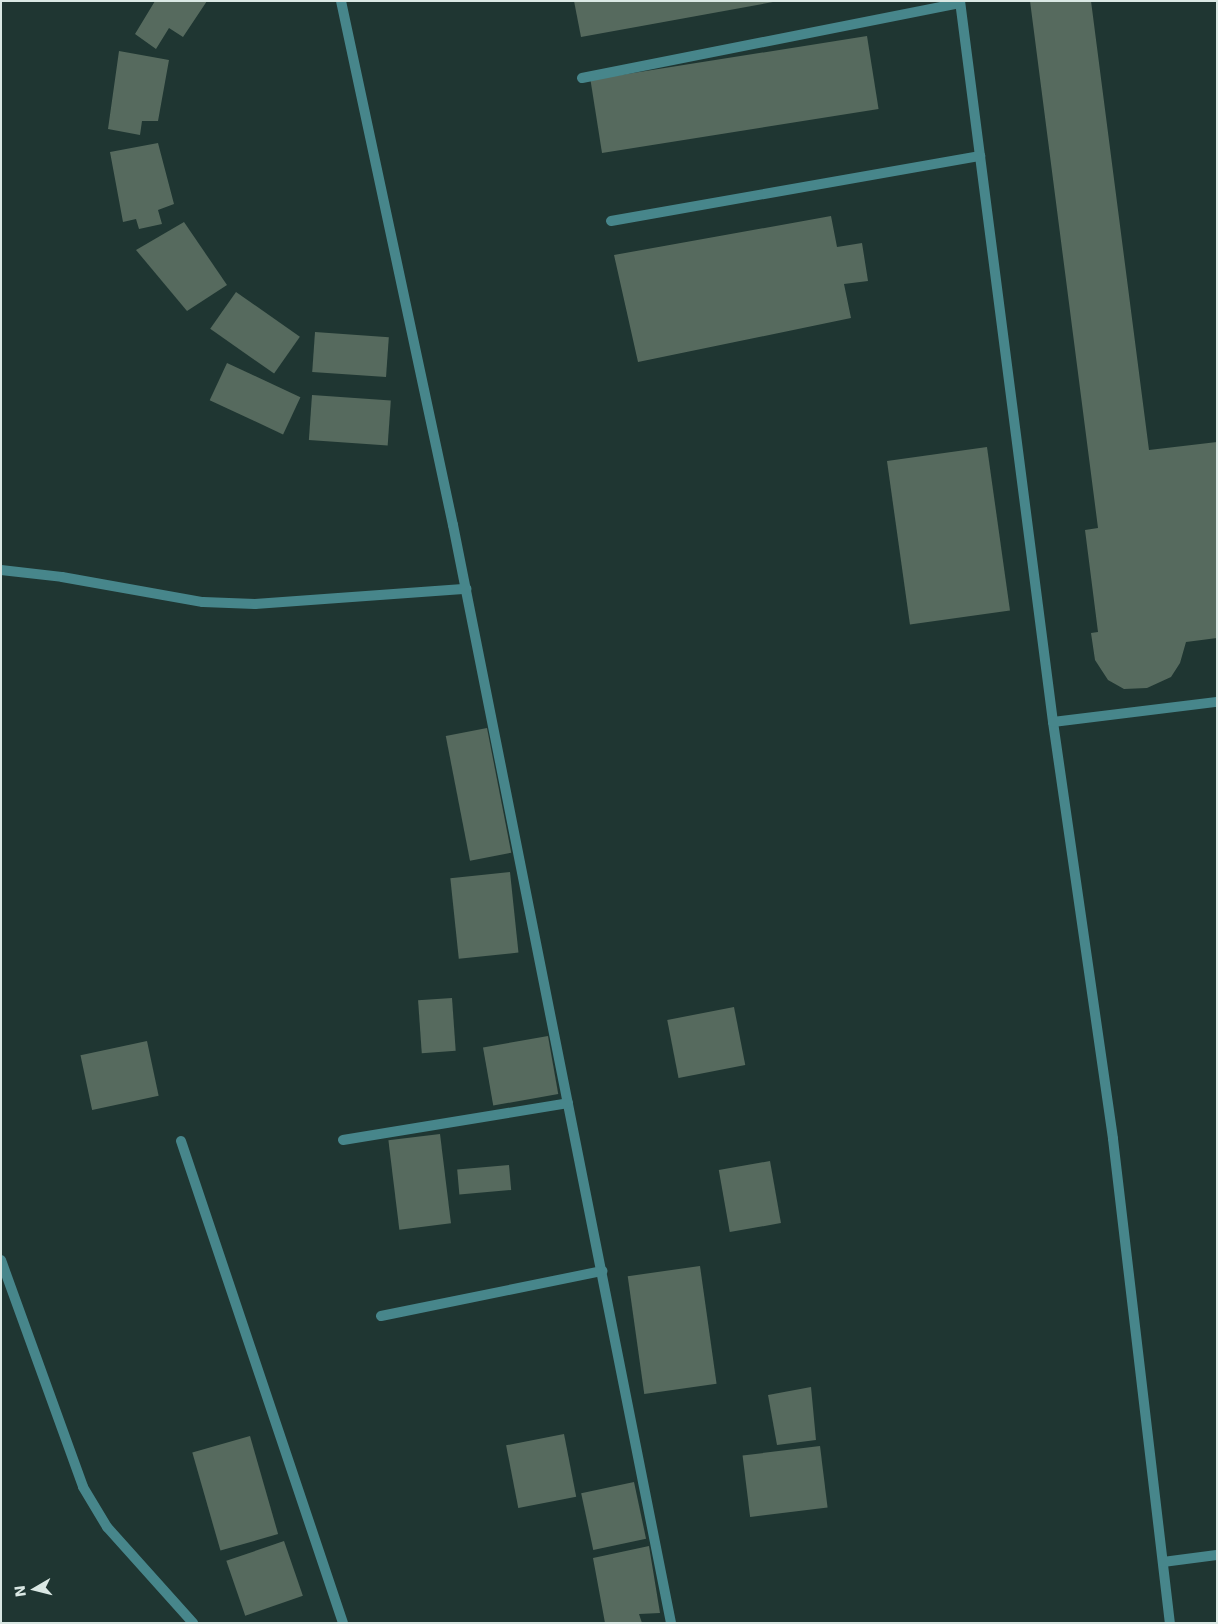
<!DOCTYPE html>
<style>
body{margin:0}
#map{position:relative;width:1218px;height:1624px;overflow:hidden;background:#1f3632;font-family:"DejaVu Sans",sans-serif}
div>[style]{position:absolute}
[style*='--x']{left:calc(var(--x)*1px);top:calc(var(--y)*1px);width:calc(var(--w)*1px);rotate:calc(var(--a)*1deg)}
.building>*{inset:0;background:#566a5e;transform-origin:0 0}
.lane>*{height:10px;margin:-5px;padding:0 5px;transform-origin:5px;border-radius:5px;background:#47868b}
.street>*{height:10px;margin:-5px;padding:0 5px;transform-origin:5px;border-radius:5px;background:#47868b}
span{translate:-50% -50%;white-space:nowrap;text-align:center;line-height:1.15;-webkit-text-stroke:4px #1f3632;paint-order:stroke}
.frame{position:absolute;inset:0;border:2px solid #dae8e4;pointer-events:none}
.north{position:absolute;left:10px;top:1564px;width:50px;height:50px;-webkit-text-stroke:4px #1f3632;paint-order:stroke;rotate:262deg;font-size:14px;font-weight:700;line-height:20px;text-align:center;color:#dae8e4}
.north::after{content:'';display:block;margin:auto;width:18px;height:22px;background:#dae8e4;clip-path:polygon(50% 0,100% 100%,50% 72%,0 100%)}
</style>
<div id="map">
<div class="building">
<div style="clip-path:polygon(155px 1px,207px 1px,183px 37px,169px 28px,156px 49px,135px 34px)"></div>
<div style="clip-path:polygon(574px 1px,773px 1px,773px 2px,581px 37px)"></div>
<div style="clip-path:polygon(1030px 1px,1091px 1px,1149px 450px,1217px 442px,1217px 638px,1186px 642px,1180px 663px,1171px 677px,1147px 688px,1124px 689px,1108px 680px,1095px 660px,1091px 633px,1098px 632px,1085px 530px,1098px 528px)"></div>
<div style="left:867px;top:36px;width:74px;height:280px;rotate:81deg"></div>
<div style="clip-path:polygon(119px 51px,169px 60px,158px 121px,142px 121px,140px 135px,108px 129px)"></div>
<div style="clip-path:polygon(158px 143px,174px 204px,158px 210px,162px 224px,139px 229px,136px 219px,123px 222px,110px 152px)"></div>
<div style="clip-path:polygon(831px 216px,837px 247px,862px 243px,868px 281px,844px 284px,851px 318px,638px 362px,614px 255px)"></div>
<div style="clip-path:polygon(184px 222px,227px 285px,187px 311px,136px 250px)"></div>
<div style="left:236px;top:292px;width:78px;height:45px;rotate:35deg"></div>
<div style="left:315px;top:332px;width:74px;height:40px;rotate:4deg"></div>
<div style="left:227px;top:363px;width:81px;height:41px;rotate:25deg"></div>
<div style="left:312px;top:395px;width:79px;height:45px;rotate:4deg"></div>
<div style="left:987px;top:447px;width:165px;height:101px;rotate:82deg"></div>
<div style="left:487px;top:728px;width:127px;height:42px;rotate:79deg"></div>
<div style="left:510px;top:872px;width:81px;height:60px;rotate:84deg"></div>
<div style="left:452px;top:998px;width:53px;height:34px;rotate:86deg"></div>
<div style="left:734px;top:1007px;width:59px;height:68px;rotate:79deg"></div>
<div style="left:548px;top:1036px;width:59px;height:66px;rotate:80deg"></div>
<div style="left:147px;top:1041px;width:56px;height:68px;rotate:78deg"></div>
<div style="left:440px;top:1134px;width:90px;height:52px;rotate:83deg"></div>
<div style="left:770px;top:1161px;width:63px;height:52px;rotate:80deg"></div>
<div style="left:509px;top:1165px;width:25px;height:52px;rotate:85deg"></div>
<div style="left:700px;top:1266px;width:119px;height:73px;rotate:82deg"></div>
<div style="clip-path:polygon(811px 1387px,816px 1440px,777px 1445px,768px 1395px)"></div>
<div style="left:564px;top:1434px;width:64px;height:59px;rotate:79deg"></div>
<div style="left:250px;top:1436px;width:102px;height:60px;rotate:74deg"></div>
<div style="left:820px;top:1446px;width:62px;height:78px;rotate:83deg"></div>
<div style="left:634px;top:1482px;width:58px;height:54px;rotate:78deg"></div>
<div style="left:284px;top:1541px;width:58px;height:61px;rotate:71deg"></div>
<div style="clip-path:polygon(649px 1546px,660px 1613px,639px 1614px,642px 1623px,605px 1623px,593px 1558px)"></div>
</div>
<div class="lane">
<div style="--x:960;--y:1;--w:727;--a:82.65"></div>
<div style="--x:1053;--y:722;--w:421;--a:81.8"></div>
<div style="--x:1113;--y:1139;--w:487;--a:83.3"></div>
<div style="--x:582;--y:78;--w:385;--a:-11.2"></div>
<div style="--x:611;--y:221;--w:375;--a:-10"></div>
<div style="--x:1;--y:570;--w:61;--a:6.5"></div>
<div style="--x:62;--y:577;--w:143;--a:10.1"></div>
<div style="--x:203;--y:602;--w:52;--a:2.2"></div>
<div style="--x:255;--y:604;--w:212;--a:-4.1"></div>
<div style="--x:1053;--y:722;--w:165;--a:-7"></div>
<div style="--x:1;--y:1260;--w:241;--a:70.1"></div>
<div style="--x:83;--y:1487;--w:47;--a:59"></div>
<div style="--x:107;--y:1527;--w:129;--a:48.1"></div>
<div style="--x:1163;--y:1562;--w:54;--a:-7.4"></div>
</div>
<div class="street">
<div style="--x:341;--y:1;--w:536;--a:77.94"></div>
<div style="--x:453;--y:525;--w:1119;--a:78.77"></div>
<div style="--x:343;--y:1140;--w:228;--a:-9.3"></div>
<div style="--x:181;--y:1141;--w:508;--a:71.42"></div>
<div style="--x:381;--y:1316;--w:226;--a:-11.5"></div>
</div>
<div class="frame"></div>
<div class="north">N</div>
</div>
